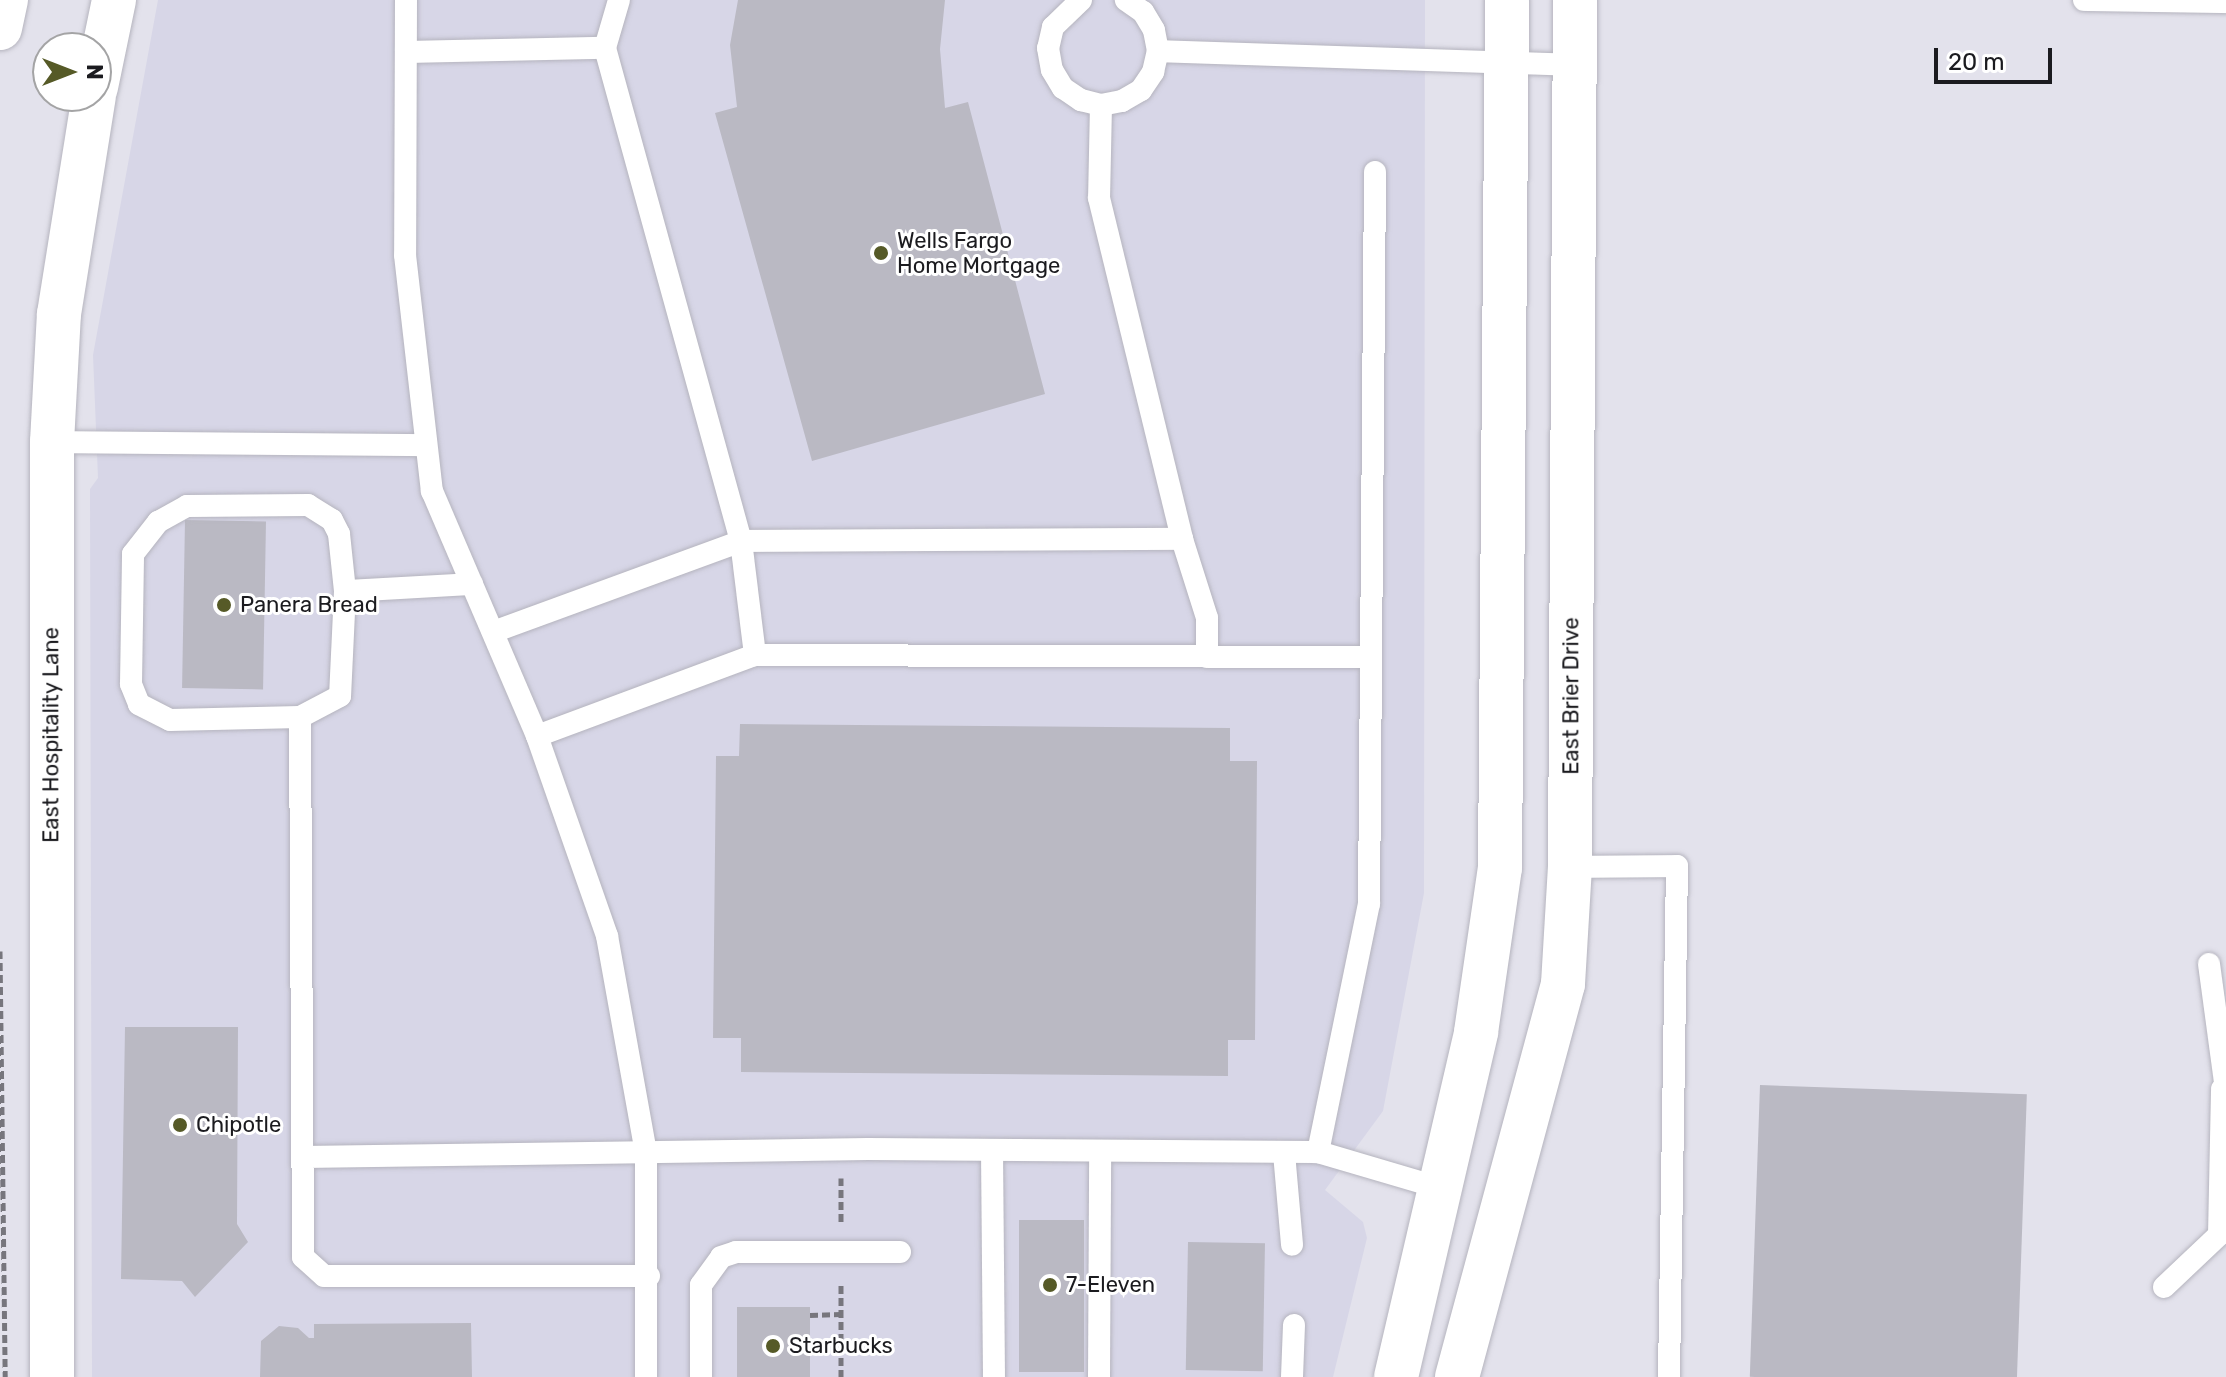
<!DOCTYPE html>
<style>
body{margin:0}
#map{position:relative;width:2226px;height:1377px;overflow:hidden;background:#e3e2ec;font-family:Rubik,sans-serif}
div>[style]{position:absolute}
[style*='--x']{left:calc(var(--x)*1px);top:calc(var(--y)*1px);width:calc(var(--w)*1px);rotate:calc(var(--a)*1deg)}
.built>*{inset:0;background:#d7d6e7}
.building>*{inset:0;background:#bab9c3;transform-origin:0 0}
.path>*{height:5px;margin-top:-2.5px;transform-origin:0;background:repeating-linear-gradient(90deg,#77767d 0 8px,transparent 0 12px)}
.roads{filter:drop-shadow(0 0 2px #b5b4be) drop-shadow(0 0 2px #b5b4be)}
.service>*{height:22px;margin:-11px;padding:0 11px;transform-origin:11px;border-radius:11px;background:#fff}
.tertiary>*{height:44px;margin:-22px;padding:0 22px;transform-origin:22px;border-radius:22px;background:#fff}
.secondary>*{height:44px;margin:-22px;padding:0 22px;transform-origin:22px;border-radius:22px;background:#fff}
.dots>*{width:22px;height:22px;translate:-50% -50%;box-sizing:border-box;border:4px solid #fff;border-radius:50%}
span{translate:-50% -50%;white-space:nowrap;text-align:center;line-height:1.15;-webkit-text-stroke:6px #fff;paint-order:stroke}
.poi-label{font-size:22px;color:#1b1b1f}
.left{translate:0 -50%;text-align:left}
.street-label{font-size:22px;color:#1b1b1f}
.north{position:absolute;left:32px;top:32px;width:80px;height:80px;box-sizing:border-box;background:#fff;border:2px solid #a4a4a5;border-radius:50%;rotate:90deg;font-size:22px;font-weight:700;line-height:32px;text-align:center;color:#1b1b1f}
.north::after{content:'';display:block;margin:auto;width:28px;height:36px;background:#565a27;clip-path:polygon(50% 0,100% 100%,50% 72%,0 100%)}
.scale{position:absolute;left:1934px;top:48px;width:118px;height:36px;box-sizing:border-box;border:4px solid #1b1b1f;border-top:0;padding-left:10px;font-size:24px;line-height:28px;white-space:nowrap;color:#1b1b1f;-webkit-text-stroke:6px #fff;paint-order:stroke}
</style>
<div id="map">
<div class="built">
<div style="clip-path:polygon(158px 0,1425px 0,1424px 893px,1383px 1111px,1325px 1190px,1363px 1222px,1367px 1238px,1333px 1377px,92px 1377px,90px 489px,98px 478px,93px 355px)"></div>
</div>
<div class="building">
<div style="clip-path:polygon(738px 0,945px 0,940px 49px,945px 108px,968px 102px,1045px 394px,812px 461px,715px 113px,737px 107px,730px 45px)"></div>
<div style="left:185px;top:520px;width:81px;height:168px;rotate:1deg"></div>
<div style="clip-path:polygon(740px 724px,1230px 728px,1230px 761px,1257px 761px,1255px 1040px,1228px 1040px,1228px 1076px,741px 1072px,741px 1038px,713px 1038px,716px 756px,739px 756px)"></div>
<div style="clip-path:polygon(125px 1027px,238px 1027px,237px 1224px,248px 1242px,195px 1297px,182px 1281px,121px 1279px)"></div>
<div style="left:1760px;top:1085px;width:267px;height:292px;rotate:2deg"></div>
<div style="left:1019px;top:1220px;width:65px;height:152px"></div>
<div style="left:1188px;top:1242px;width:77px;height:128px;rotate:1deg"></div>
<div style="left:810px;top:1307px;width:70px;height:73px;rotate:90deg"></div>
<div style="clip-path:polygon(471px 1323px,472px 1377px,260px 1377px,261px 1341px,279px 1326px,298px 1328px,309px 1338px,314px 1338px,314px 1324px)"></div>
</div>
<div class="path">
<div style="--x:0;--y:951;--w:426;--a:89.3"></div>
<div style="--x:841;--y:1178;--w:46;--a:90"></div>
<div style="--x:810;--y:1315;--w:31;--a:-2"></div>
<div style="--x:841;--y:1377;--w:95;--a:-90"></div>
</div>
<div class="roads">
<div class="service">
<div style="--x:406;--y:0;--w:255;--a:90.2"></div>
<div style="--x:405;--y:255;--w:238;--a:83.5"></div>
<div style="--x:432;--y:491;--w:267;--a:66.8"></div>
<div style="--x:537;--y:736;--w:212;--a:70.7"></div>
<div style="--x:607;--y:936;--w:219;--a:79.8"></div>
<div style="--x:646;--y:1152;--w:225;--a:90"></div>
<div style="--x:619;--y:0;--w:50;--a:106.3"></div>
<div style="--x:605;--y:48;--w:511;--a:74.58"></div>
<div style="--x:741;--y:541;--w:115;--a:83"></div>
<div style="--x:1081;--y:0;--w:39;--a:136"></div>
<div style="--x:1053;--y:27;--w:22;--a:103"></div>
<div style="--x:1048;--y:48;--w:22;--a:80"></div>
<div style="--x:1052;--y:70;--w:21;--a:59"></div>
<div style="--x:1063;--y:88;--w:22;--a:34"></div>
<div style="--x:1081;--y:100;--w:21;--a:14"></div>
<div style="--x:1101;--y:105;--w:21;--a:-11"></div>
<div style="--x:1122;--y:101;--w:22;--a:-30"></div>
<div style="--x:1141;--y:90;--w:22;--a:-56"></div>
<div style="--x:1153;--y:72;--w:22;--a:-77"></div>
<div style="--x:1158;--y:51;--w:21;--a:-101"></div>
<div style="--x:1154;--y:30;--w:21;--a:-121"></div>
<div style="--x:1143;--y:12;--w:21;--a:-145"></div>
<div style="--x:2084;--y:0;--w:142;--a:0.8"></div>
<div style="--x:1158;--y:51;--w:417;--a:1.9"></div>
<div style="--x:406;--y:52;--w:199;--a:-1.2"></div>
<div style="--x:1101;--y:105;--w:93;--a:91.2"></div>
<div style="--x:1099;--y:198;--w:351;--a:76.3"></div>
<div style="--x:1182;--y:539;--w:83;--a:72.4"></div>
<div style="--x:1207;--y:618;--w:39;--a:90"></div>
<div style="--x:52;--y:442;--w:374;--a:0.5"></div>
<div style="--x:472;--y:584;--w:127;--a:176.8"></div>
<div style="--x:345;--y:591;--w:105;--a:92.7"></div>
<div style="--x:340;--y:696;--w:45;--a:152.3"></div>
<div style="--x:300;--y:717;--w:540;--a:89.68"></div>
<div style="--x:303;--y:1257;--w:28;--a:42"></div>
<div style="--x:324;--y:1276;--w:325;--a:0"></div>
<div style="--x:493;--y:632;--w:264;--a:-20.1"></div>
<div style="--x:741;--y:541;--w:441;--a:-0.3"></div>
<div style="--x:300;--y:717;--w:130;--a:178.7"></div>
<div style="--x:170;--y:720;--w:35;--a:-153"></div>
<div style="--x:139;--y:704;--w:22;--a:-112"></div>
<div style="--x:131;--y:684;--w:130;--a:-89.1"></div>
<div style="--x:133;--y:554;--w:41;--a:-52"></div>
<div style="--x:158;--y:522;--w:33;--a:-29"></div>
<div style="--x:187;--y:506;--w:121;--a:-0.5"></div>
<div style="--x:308;--y:505;--w:28;--a:32"></div>
<div style="--x:332;--y:520;--w:16;--a:63"></div>
<div style="--x:339;--y:534;--w:57;--a:84"></div>
<div style="--x:537;--y:736;--w:233;--a:-20.4"></div>
<div style="--x:755;--y:655;--w:613;--a:0.19"></div>
<div style="--x:1570;--y:867;--w:107;--a:-0.5"></div>
<div style="--x:1677;--y:866;--w:511;--a:90.9"></div>
<div style="--x:2209;--y:964;--w:126;--a:82.3"></div>
<div style="--x:992;--y:1150;--w:227;--a:89.5"></div>
<div style="--x:1318;--y:1152;--w:253;--a:-78.4"></div>
<div style="--x:1369;--y:904;--w:732;--a:-89.53"></div>
<div style="--x:1284;--y:1153;--w:92;--a:85"></div>
<div style="--x:303;--y:1157;--w:565;--a:-0.81"></div>
<div style="--x:868;--y:1149;--w:450;--a:0.4"></div>
<div style="--x:1318;--y:1152;--w:127;--a:16.4"></div>
<div style="--x:2164;--y:1287;--w:76;--a:-43.4"></div>
<div style="--x:2219;--y:1235;--w:146;--a:-88.8"></div>
<div style="--x:701;--y:1377;--w:92;--a:-90"></div>
<div style="--x:701;--y:1285;--w:34;--a:-54"></div>
<div style="--x:721;--y:1257;--w:16;--a:-18"></div>
<div style="--x:736;--y:1252;--w:164;--a:0"></div>
<div style="--x:1099;--y:1377;--w:226;--a:-89.7"></div>
<div style="--x:1292;--y:1377;--w:52;--a:-87.8"></div>
</div>
<div class="tertiary">
<div style="--x:1396;--y:1377;--w:354;--a:-76.9"></div>
<div style="--x:1476;--y:1032;--w:166;--a:-81.7"></div>
<div style="--x:1500;--y:868;--w:868;--a:-89.54"></div>
<div style="--x:1457;--y:1377;--w:407;--a:-74.9"></div>
<div style="--x:1563;--y:984;--w:117;--a:-86.6"></div>
<div style="--x:1570;--y:867;--w:867;--a:-89.67"></div>
</div>
<div class="secondary">
<div style="--x:0;--y:28;--w:29;--a:-78"></div>
<div style="--x:96;--y:87;--w:89;--a:-78.3"></div>
<div style="--x:52;--y:1377;--w:935;--a:-90"></div>
<div style="--x:52;--y:442;--w:128;--a:-86.9"></div>
<div style="--x:59;--y:314;--w:221;--a:-80.9"></div>
</div>
</div>
<div class="dots">
<div style="left:881px;top:253px;background:#565a27"></div>
<div style="left:224px;top:605px;background:#565a27"></div>
<div style="left:180px;top:1125px;background:#565a27"></div>
<div style="left:1050px;top:1285px;background:#565a27"></div>
<div style="left:773px;top:1346px;background:#565a27"></div>
</div>
<div class="poi-label">
<span class="left" style="left:897px;top:253px">Wells Fargo<br>Home Mortgage</span>
<span class="left" style="left:240px;top:605px">Panera Bread</span>
<span class="left" style="left:196px;top:1125px">Chipotle</span>
<span class="left" style="left:1066px;top:1285px">7-Eleven</span>
<span class="left" style="left:789px;top:1346px">Starbucks</span>
</div>
<div class="street-label">
<span style="left:1571px;top:696px;rotate:-90deg">East Brier Drive</span>
<span style="left:51px;top:735px;rotate:-90deg">East Hospitality Lane</span>
</div>
<div class="north">N</div>
<div class="scale">20 m</div>
</div>
